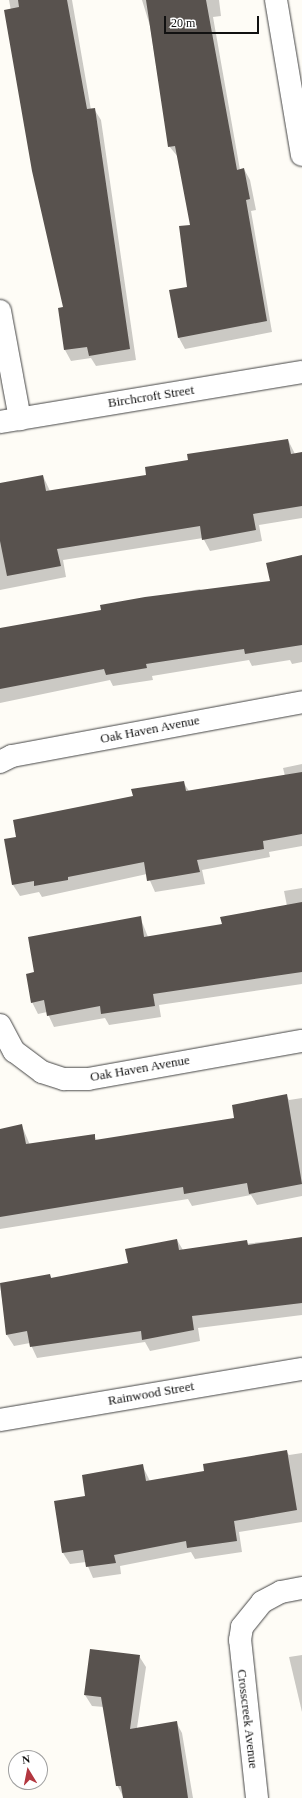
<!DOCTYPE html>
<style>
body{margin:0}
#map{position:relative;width:302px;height:1798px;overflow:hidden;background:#fefcf6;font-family:"Times New Roman",serif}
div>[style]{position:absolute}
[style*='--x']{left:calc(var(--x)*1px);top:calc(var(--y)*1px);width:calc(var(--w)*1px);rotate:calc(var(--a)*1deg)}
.shadow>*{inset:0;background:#0003}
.building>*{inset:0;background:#58524e}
.roads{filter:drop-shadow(0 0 1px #444) drop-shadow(0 0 1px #444)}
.minor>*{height:22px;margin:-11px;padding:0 11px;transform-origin:11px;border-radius:11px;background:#fff}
span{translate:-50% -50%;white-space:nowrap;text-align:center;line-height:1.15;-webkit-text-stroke:4px #fff;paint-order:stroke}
.street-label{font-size:13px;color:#111}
.north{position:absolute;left:8px;top:1750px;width:40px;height:40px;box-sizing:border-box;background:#fff;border:1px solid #a0a0a0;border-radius:50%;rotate:350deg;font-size:11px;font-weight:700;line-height:16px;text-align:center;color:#111}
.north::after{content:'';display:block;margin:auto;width:14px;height:18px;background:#b33740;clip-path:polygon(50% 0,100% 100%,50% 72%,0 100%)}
.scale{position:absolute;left:164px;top:16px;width:95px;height:18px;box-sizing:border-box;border:2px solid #111;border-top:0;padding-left:5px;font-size:12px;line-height:14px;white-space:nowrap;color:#111;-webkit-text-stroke:3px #fff;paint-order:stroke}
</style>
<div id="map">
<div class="shadow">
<div style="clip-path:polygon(9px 0,72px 0,91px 110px,94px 109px,101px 120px,136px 360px,96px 366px,91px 358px,71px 361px,65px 350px,59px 309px,64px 308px)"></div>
<div style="clip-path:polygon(142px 0,219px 0,221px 16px,213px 17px,240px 170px,244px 169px,250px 180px,256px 210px,251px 211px,272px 332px,185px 349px,179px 338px,170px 291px,189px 287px,191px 225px,178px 157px,169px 146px,150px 26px)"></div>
<div style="clip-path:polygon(288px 440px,295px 454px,302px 455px,302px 518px,259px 525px,262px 541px,210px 551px,203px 538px,63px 560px,66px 577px,0 590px,0 484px,43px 476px,50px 491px,147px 476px,189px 461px,188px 455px)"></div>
<div style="clip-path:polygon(302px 556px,302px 662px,292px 664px,290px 660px,252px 666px,249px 660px,152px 676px,153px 680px,113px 686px,110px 680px,0 703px,0 629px,102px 611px,101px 606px,200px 589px,202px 592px,271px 582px)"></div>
<div style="clip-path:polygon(302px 764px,302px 846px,269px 852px,270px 857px,202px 870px,205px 884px,155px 892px,147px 874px,42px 897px,39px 892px,20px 896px,13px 885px,17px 838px,183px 782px,189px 791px,285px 776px,283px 768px)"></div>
<div style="clip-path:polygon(302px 888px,302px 984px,159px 1005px,161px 1017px,109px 1025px,105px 1018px,54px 1027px,47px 1012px,38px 1014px,32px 1002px,35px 973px,140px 917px,148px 937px,223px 925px,287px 906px,284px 891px)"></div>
<div style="clip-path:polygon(286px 1095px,289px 1100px,302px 1098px,302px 1196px,257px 1205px,251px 1195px,192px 1206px,188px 1199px,0 1229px,0 1130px,22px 1126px,30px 1145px,94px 1135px,97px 1141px,235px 1119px)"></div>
<div style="clip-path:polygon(302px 1238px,302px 1315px,198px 1328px,200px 1341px,150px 1351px,145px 1342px,37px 1358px,30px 1343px,14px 1346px,7px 1335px,0 1284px,50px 1276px,52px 1279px,129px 1264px,177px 1240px,183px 1250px)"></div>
<div style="clip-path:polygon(286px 1451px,289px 1455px,302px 1453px,302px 1522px,239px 1532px,242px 1552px,195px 1559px,191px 1552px,120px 1566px,121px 1574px,93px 1578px,86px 1562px,70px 1564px,63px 1553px,55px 1502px,86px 1497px,142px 1465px,150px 1481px,205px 1472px)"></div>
<div style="clip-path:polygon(302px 1655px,302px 1712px,289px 1657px)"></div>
<div style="clip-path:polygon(139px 1656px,146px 1667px,137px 1728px,176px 1722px,182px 1733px,193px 1798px,124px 1798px,117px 1785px,104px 1707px,92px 1706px,85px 1695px)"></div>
</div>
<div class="building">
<div style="clip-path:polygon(18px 0,67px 0,87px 109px,95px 108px,130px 349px,89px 356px,87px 347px,64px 350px,58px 308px,63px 307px,32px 171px,4px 10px,19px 7px)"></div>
<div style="clip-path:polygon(146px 0,206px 0,237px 170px,244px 168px,250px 199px,246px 200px,267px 321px,178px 338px,169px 290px,187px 287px,179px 226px,190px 225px,175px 146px,168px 147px)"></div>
<div style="clip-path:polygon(288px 439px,291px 454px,302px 452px,302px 506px,253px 514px,256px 530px,202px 540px,200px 526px,57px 549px,61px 566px,7px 576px,0 541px,0 483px,43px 475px,46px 491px,146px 475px,145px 467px,188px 460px,187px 454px)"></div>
<div style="clip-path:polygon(302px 555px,302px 645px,245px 654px,244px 649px,146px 664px,147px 668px,106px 675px,104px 669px,0 689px,0 628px,101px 610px,100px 605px,145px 597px,270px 581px,266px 563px)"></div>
<div style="clip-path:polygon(302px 772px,302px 834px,263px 841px,264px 849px,197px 860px,200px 872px,147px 881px,144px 862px,68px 877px,68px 880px,34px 886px,34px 881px,12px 885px,4px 839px,16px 837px,13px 820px,133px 796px,131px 789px,184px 781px,186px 791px)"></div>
<div style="clip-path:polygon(302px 902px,302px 972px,153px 994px,155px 1006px,101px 1014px,100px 1006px,47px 1016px,44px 1000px,31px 1003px,26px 974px,34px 972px,28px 937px,141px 916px,144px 937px,222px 924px,220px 917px)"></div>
<div style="clip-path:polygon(287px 1094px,302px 1184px,249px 1194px,247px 1183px,184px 1194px,183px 1187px,0 1217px,0 1129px,22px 1124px,26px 1144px,95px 1134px,95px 1140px,234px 1118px,232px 1105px)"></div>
<div style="clip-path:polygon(302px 1237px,302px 1303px,192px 1316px,194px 1330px,142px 1340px,141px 1331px,30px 1347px,27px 1331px,6px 1335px,0 1283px,50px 1274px,51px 1278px,128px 1263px,125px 1249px,177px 1239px,179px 1250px,247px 1240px,248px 1245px)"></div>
<div style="clip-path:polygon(287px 1450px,297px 1510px,234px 1521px,237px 1541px,187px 1548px,186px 1541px,114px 1555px,116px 1563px,86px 1567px,83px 1550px,62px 1553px,54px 1501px,85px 1496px,82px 1475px,143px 1464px,146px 1481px,204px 1471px,203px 1464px)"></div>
<div style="clip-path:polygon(90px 1649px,140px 1655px,130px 1729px,177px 1721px,188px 1798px,123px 1798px,121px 1786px,116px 1786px,101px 1697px,84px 1695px)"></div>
</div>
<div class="roads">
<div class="minor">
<div style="--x:276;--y:0;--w:157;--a:80.5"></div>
<div style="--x:0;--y:311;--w:110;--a:79.5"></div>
<div style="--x:0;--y:422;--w:306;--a:-9.4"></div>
<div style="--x:0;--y:762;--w:13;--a:-27"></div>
<div style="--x:12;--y:756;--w:295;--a:-10.5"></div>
<div style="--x:0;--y:1025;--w:30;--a:62"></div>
<div style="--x:14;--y:1051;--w:35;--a:37"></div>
<div style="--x:42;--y:1072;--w:23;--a:18"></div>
<div style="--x:64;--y:1079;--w:24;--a:0"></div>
<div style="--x:88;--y:1079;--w:217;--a:-10.1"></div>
<div style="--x:0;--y:1420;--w:306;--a:-9.6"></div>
<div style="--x:257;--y:1798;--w:159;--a:-96.1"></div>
<div style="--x:240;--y:1640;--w:13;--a:-81"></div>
<div style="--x:242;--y:1627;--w:32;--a:-51"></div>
<div style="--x:262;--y:1602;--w:21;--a:-28"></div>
<div style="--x:281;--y:1592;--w:21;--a:-11"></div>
</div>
</div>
<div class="street-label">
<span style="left:151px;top:397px;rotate:-9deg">Birchcroft Street</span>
<span style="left:150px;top:730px;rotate:-11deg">Oak Haven Avenue</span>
<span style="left:140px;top:1069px;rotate:-10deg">Oak Haven Avenue</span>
<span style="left:151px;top:1394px;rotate:-10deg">Rainwood Street</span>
<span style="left:247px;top:1719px;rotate:83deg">Crosscreek Avenue</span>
</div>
<div class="north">N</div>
<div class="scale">20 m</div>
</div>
